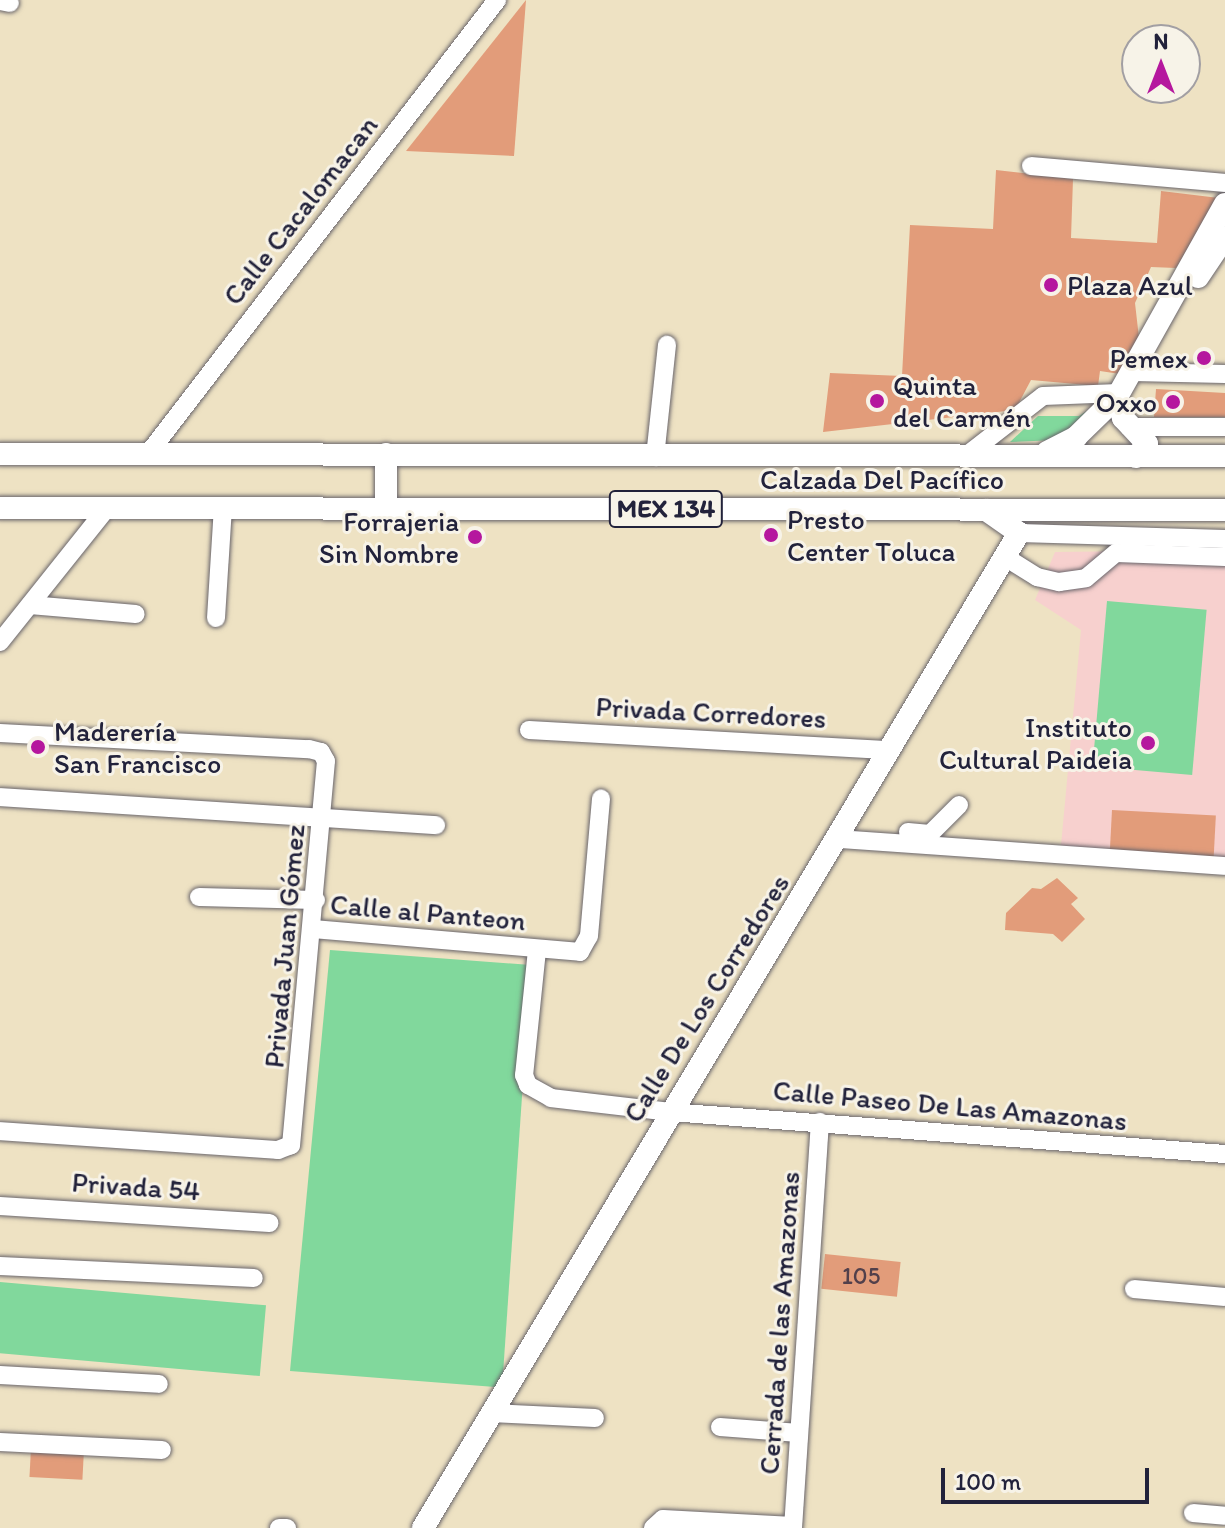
<!DOCTYPE html>
<meta charset="utf-8">
<style>
body{margin:0}
#map{position:relative;width:1225px;height:1528px;overflow:hidden;background:#eee2c3;font-family:Itim,sans-serif}
div>[style]{position:absolute}
[style*='--x']{left:calc(var(--x)*1px);top:calc(var(--y)*1px);width:calc(var(--w)*1px);rotate:calc(var(--a)*1deg)}
.built>*{inset:0;background:#f7d0ce}
.green>*{inset:0;background:#81d89c;transform-origin:0 0}
.building>*{inset:0;background:#e29c7a;transform-origin:0 0}
.roads{filter:drop-shadow(0 0 2px #69656b) drop-shadow(0 0 2px #69656b)}
.minor>*{height:18px;margin:-9px;padding:0 9px;transform-origin:9px;border-radius:9px;background:#fff}
.major>*{height:22px;margin:-11px;padding:0 11px;transform-origin:11px;border-radius:11px;background:#fff}
.dots>*{width:22px;height:22px;translate:-50% -50%;box-sizing:border-box;border:4px solid #f7f3e8;border-radius:50%}
span{translate:-50% -50%;white-space:nowrap;text-align:center;line-height:1.15;-webkit-text-stroke:6px #f7f3e8;paint-order:stroke}
.number-label{font-size:24px;color:#52404b}
.number-label span{-webkit-text-stroke-width:0}
.shield-label span{padding:2px 6px;background:#f7f3e8;border:2px solid;border-radius:6px;-webkit-text-stroke-width:0}
.shield-label{font-size:26px;color:#22223b;font-weight:700}
.street-label{font-size:28px;color:#22223b}
.poi-label{font-size:28px;color:#22223b}
.left{translate:0 -50%;text-align:left}
.right{translate:-100% -50%;text-align:right}
.north{position:absolute;left:1121px;top:24px;width:80px;height:80px;box-sizing:border-box;background:#f7f3e8;border:2px solid #a29fa3;border-radius:50%;rotate:0deg;font-size:22px;font-weight:700;line-height:32px;text-align:center;color:#22223b}
.north::after{content:'';display:block;margin:auto;width:28px;height:36px;background:#b5179e;clip-path:polygon(50% 0,100% 100%,50% 72%,0 100%)}
.scale{position:absolute;left:941px;top:1468px;width:208px;height:36px;box-sizing:border-box;border:4px solid #22223b;border-top:0;padding-left:10px;font-size:24px;line-height:28px;white-space:nowrap;color:#22223b;-webkit-text-stroke:6px #f7f3e8;paint-order:stroke}
</style>
<div id="map">
<div class="built">
<div style="clip-path:polygon(1225px 550px,1225px 869px,1060px 856px,1081px 630px,1035px 600px,1055px 552px)"></div>
</div>
<div class="green">
<div style="clip-path:polygon(1088px 410px,1057px 440px,1010px 442px,1038px 416px,1079px 416px)"></div>
<div style="left:1107px;top:601px;width:100px;height:166px;rotate:5deg"></div>
<div style="clip-path:polygon(330px 950px,531px 965px,503px 1374px,495px 1387px,290px 1371px)"></div>
<div style="left:0;top:1282px;width:267px;height:71px;rotate:5deg"></div>
</div>
<div class="building">
<div style="clip-path:polygon(526px 0,514px 156px,406px 151px)"></div>
<div style="clip-path:polygon(996px 170px,1073px 179px,1071px 238px,1157px 243px,1161px 191px,1219px 198px,1176px 268px,1151px 267px,1135px 303px,1139px 338px,1120px 374px,1100px 371px,1098px 386px,1031px 380px,1015px 410px,823px 432px,830px 373px,902px 376px,910px 225px,993px 229px)"></div>
<div style="left:1195px;top:354px;width:18px;height:8px"></div>
<div style="clip-path:polygon(1156px 389px,1225px 393px,1225px 417px,1154px 417px)"></div>
<div style="left:1112px;top:810px;width:104px;height:47px;rotate:3deg"></div>
<div style="clip-path:polygon(1057px 878px,1078px 898px,1071px 904px,1085px 919px,1062px 942px,1053px 934px,1005px 930px,1006px 913px,1032px 888px,1041px 889px)"></div>
<div style="left:825px;top:1254px;width:76px;height:35px;rotate:6deg"></div>
<div style="left:31px;top:1448px;width:53px;height:29px;rotate:3deg"></div>
</div>
<div class="roads">
<div class="minor">
<div style="--x:0;--y:1;--w:10;--a:11"></div>
<div style="--x:1031;--y:166;--w:195;--a:5"></div>
<div style="--x:1133;--y:372;--w:92;--a:1.2"></div>
<div style="--x:1129;--y:427;--w:96;--a:0"></div>
<div style="--x:148;--y:454;--w:573;--a:-52.45"></div>
<div style="--x:967;--y:455;--w:96;--a:-37.8"></div>
<div style="--x:1043;--y:396;--w:76;--a:-2.3"></div>
<div style="--x:655;--y:457;--w:113;--a:-83.9"></div>
<div style="--x:1019;--y:533;--w:206;--a:1.7"></div>
<div style="--x:1005;--y:557;--w:38;--a:32"></div>
<div style="--x:1037;--y:577;--w:23;--a:13"></div>
<div style="--x:1059;--y:582;--w:27;--a:-8"></div>
<div style="--x:1086;--y:578;--w:39;--a:-40"></div>
<div style="--x:1116;--y:553;--w:109;--a:2.1"></div>
<div style="--x:30;--y:605;--w:106;--a:4.9"></div>
<div style="--x:216;--y:618;--w:110;--a:-86.4"></div>
<div style="--x:0;--y:642;--w:171;--a:-51.4"></div>
<div style="--x:529;--y:730;--w:361;--a:3.2"></div>
<div style="--x:0;--y:733;--w:309;--a:3"></div>
<div style="--x:309;--y:749;--w:12;--a:14"></div>
<div style="--x:321;--y:752;--w:10;--a:61"></div>
<div style="--x:326;--y:761;--w:386;--a:95.2"></div>
<div style="--x:291;--y:1145;--w:14;--a:159"></div>
<div style="--x:278;--y:1150;--w:279;--a:-176.1"></div>
<div style="--x:0;--y:797;--w:437;--a:3.7"></div>
<div style="--x:908;--y:832;--w:22;--a:5"></div>
<div style="--x:930;--y:834;--w:41;--a:-45"></div>
<div style="--x:839;--y:839;--w:387;--a:4"></div>
<div style="--x:199;--y:897;--w:117;--a:1.5"></div>
<div style="--x:313;--y:929;--w:268;--a:4.9"></div>
<div style="--x:580;--y:952;--w:18;--a:-61"></div>
<div style="--x:589;--y:936;--w:138;--a:-85"></div>
<div style="--x:537;--y:950;--w:126;--a:95.9"></div>
<div style="--x:524;--y:1075;--w:11;--a:68"></div>
<div style="--x:528;--y:1085;--w:26;--a:29"></div>
<div style="--x:551;--y:1098;--w:120;--a:6.7"></div>
<div style="--x:670;--y:1112;--w:557;--a:4.33"></div>
<div style="--x:0;--y:1206;--w:270;--a:3.6"></div>
<div style="--x:0;--y:1266;--w:254;--a:2.7"></div>
<div style="--x:1134;--y:1289;--w:91;--a:5"></div>
<div style="--x:0;--y:1375;--w:159;--a:3.2"></div>
<div style="--x:491;--y:1413;--w:104;--a:2.8"></div>
<div style="--x:720;--y:1427;--w:79;--a:4.3"></div>
<div style="--x:0;--y:1442;--w:162;--a:2.8"></div>
<div style="--x:1193;--y:1513;--w:32;--a:5"></div>
<div style="--x:279;--y:1528;--w:8;--a:0"></div>
<div style="--x:653;--y:1528;--w:13;--a:-42"></div>
<div style="--x:663;--y:1519;--w:130;--a:3.1"></div>
<div style="--x:793;--y:1528;--w:407;--a:-86.2"></div>
</div>
<div class="major">
<div style="--x:1198;--y:277;--w:48;--a:-56"></div>
<div style="--x:1117;--y:397;--w:22;--a:74"></div>
<div style="--x:1123;--y:418;--w:35;--a:47"></div>
<div style="--x:1147;--y:444;--w:17;--a:130"></div>
<div style="--x:1047;--y:452;--w:33;--a:-27"></div>
<div style="--x:1076;--y:437;--w:57;--a:-44.3"></div>
<div style="--x:1117;--y:397;--w:221;--a:-60.8"></div>
<div style="--x:0;--y:454;--w:1225;--a:0.09"></div>
<div style="--x:386;--y:454;--w:54;--a:90"></div>
<div style="--x:0;--y:508;--w:1225;--a:0.09"></div>
<div style="--x:423;--y:1528;--w:1160;--a:-59.08"></div>
<div style="--x:1019;--y:533;--w:40;--a:-145.1"></div>
</div>
</div>
<div class="dots">
<div style="left:1051px;top:285px;background:#b5179e"></div>
<div style="left:1204px;top:358px;background:#b5179e"></div>
<div style="left:877px;top:401px;background:#b5179e"></div>
<div style="left:1173px;top:402px;background:#b5179e"></div>
<div style="left:771px;top:535px;background:#b5179e"></div>
<div style="left:475px;top:537px;background:#b5179e"></div>
<div style="left:1148px;top:743px;background:#b5179e"></div>
<div style="left:38px;top:747px;background:#b5179e"></div>
</div>
<div class="number-label">
<span style="left:861px;top:1276px">105</span>
</div>
<div class="shield-label">
<span style="left:666px;top:509px">MEX 134</span>
</div>
<div class="street-label">
<span style="left:300px;top:210px;rotate:-52deg">Calle Cacalomacan</span>
<span style="left:882px;top:479px">Calzada Del Pacífico</span>
<span style="left:711px;top:712px;rotate:3deg">Privada Corredores</span>
<span style="left:428px;top:912px;rotate:5deg">Calle al Panteon</span>
<span style="left:284px;top:946px;rotate:-85deg">Privada Juan Gómez</span>
<span style="left:706px;top:998px;rotate:-58deg">Calle De Los Corredores</span>
<span style="left:950px;top:1105px;rotate:5deg">Calle Paseo De Las Amazonas</span>
<span style="left:136px;top:1186px;rotate:4deg">Privada 54</span>
<span style="left:779px;top:1323px;rotate:-86deg">Cerrada de las Amazonas</span>
</div>
<div class="poi-label">
<span class="left" style="left:1067px;top:285px">Plaza Azul</span>
<span class="right" style="left:1188px;top:358px">Pemex</span>
<span class="left" style="left:893px;top:401px">Quinta<br>del Carmén</span>
<span class="right" style="left:1157px;top:402px">Oxxo</span>
<span class="left" style="left:787px;top:535px">Presto<br>Center Toluca</span>
<span class="right" style="left:459px;top:537px">Forrajeria<br>Sin Nombre</span>
<span class="right" style="left:1132px;top:743px">Instituto<br>Cultural Paideia</span>
<span class="left" style="left:54px;top:747px">Maderería<br>San Francisco</span>
</div>
<div class="north">N</div>
<div class="scale">100 m</div>
</div>
